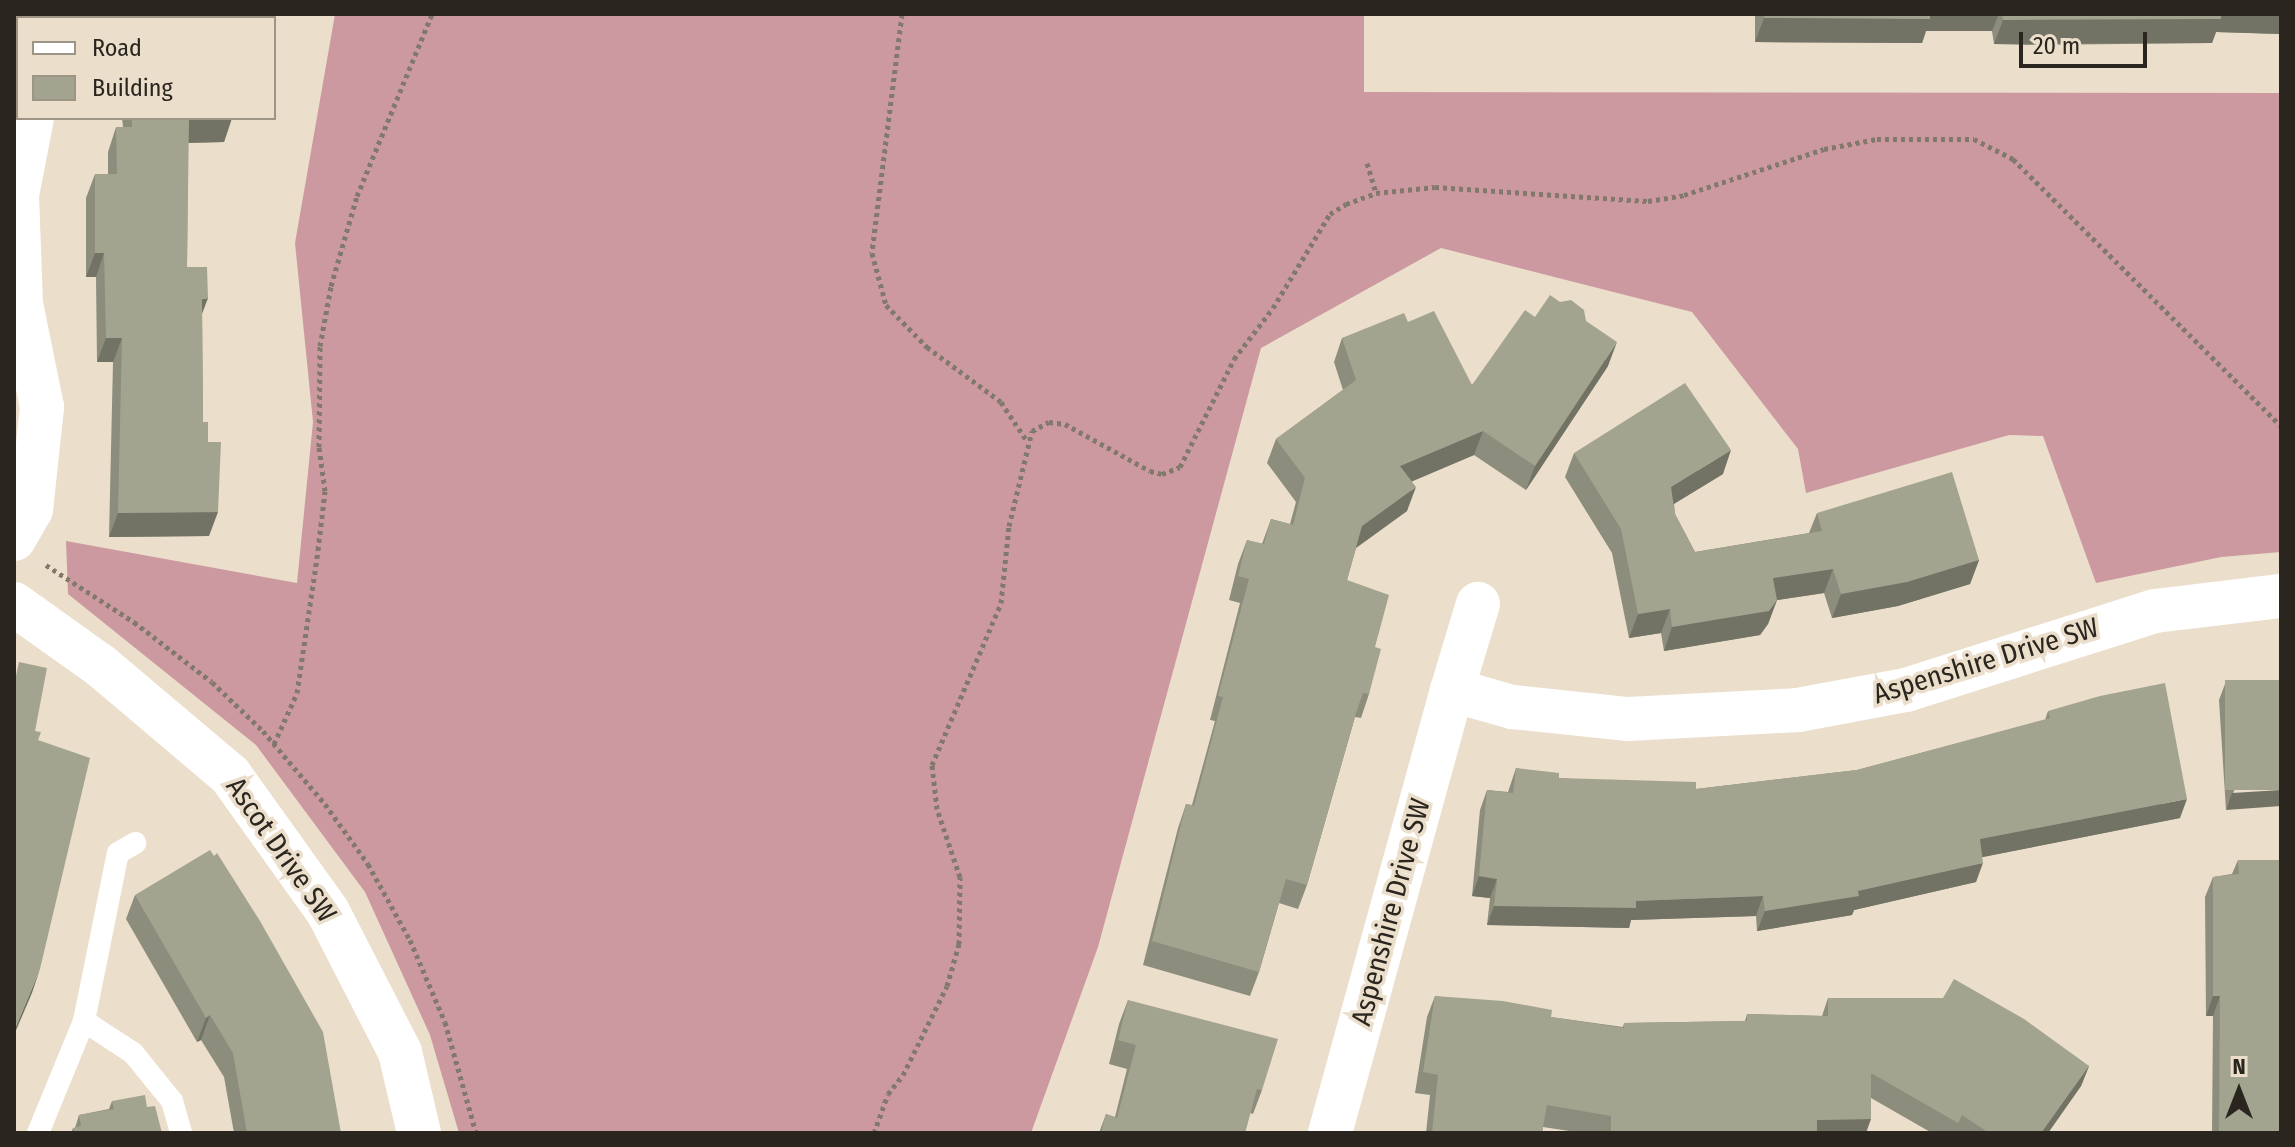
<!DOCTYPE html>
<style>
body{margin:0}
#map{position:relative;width:2295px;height:1147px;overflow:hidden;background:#ebdecb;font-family:"Fira Sans Condensed",sans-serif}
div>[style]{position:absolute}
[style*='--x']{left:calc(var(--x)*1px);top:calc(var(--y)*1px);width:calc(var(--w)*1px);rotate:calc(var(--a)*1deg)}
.forest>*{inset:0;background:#cc99a0}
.path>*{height:5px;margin-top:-2.5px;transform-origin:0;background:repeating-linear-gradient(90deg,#82796d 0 4px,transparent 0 8px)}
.service>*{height:22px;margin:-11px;padding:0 11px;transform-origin:11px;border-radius:11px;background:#fff}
.minor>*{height:44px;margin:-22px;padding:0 22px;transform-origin:22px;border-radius:22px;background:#fff}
.wall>*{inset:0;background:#8c8d7c;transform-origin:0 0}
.shaded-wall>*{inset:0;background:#727365}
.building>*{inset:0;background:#a3a490;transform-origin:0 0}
span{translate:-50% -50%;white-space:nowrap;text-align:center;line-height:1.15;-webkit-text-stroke:7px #ebdecb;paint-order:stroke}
.street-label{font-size:28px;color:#2a261f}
.frame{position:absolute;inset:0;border:16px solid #2a261f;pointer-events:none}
.legend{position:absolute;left:16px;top:16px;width:260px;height:104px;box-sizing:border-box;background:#ebdecb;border:2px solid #9e9486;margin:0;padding:10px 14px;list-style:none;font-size:24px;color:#2a261f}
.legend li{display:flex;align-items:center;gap:16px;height:40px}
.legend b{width:40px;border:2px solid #9e9486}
.north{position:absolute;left:2199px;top:1051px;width:80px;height:80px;-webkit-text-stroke:6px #ebdecb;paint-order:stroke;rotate:0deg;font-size:22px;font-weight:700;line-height:32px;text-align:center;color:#2a261f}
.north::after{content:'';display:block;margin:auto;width:28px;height:36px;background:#2a261f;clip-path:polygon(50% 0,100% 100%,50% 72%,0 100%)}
.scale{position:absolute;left:2019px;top:32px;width:128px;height:36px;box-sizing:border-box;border:4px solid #2a261f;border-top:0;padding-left:10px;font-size:24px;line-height:28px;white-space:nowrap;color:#2a261f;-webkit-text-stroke:6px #ebdecb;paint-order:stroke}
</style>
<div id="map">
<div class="forest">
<div style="clip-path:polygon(335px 14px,1364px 14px,1364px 92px,2281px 93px,2281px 552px,2221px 557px,2096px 583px,2043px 436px,2009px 435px,1806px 493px,1798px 449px,1692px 312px,1441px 248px,1261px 348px,1098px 947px,1031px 1133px,459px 1133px,430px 1035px,365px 892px,256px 745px,68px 594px,66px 541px,297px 583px,313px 422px,295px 243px)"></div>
</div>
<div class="path">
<div style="--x:902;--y:14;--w:241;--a:97.2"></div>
<div style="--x:872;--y:253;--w:54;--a:74.9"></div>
<div style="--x:886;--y:305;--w:59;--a:45.7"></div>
<div style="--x:927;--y:347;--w:92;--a:36.6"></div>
<div style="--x:1001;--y:402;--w:47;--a:56.3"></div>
<div style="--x:1367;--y:163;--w:31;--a:73"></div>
<div style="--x:46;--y:565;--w:105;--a:32.9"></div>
<div style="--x:134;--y:622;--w:98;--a:37.6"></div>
<div style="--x:212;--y:682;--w:71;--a:43.9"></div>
<div style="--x:263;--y:731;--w:96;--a:49.7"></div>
<div style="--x:325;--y:804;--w:74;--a:54.4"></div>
<div style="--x:368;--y:864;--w:87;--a:61.1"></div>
<div style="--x:410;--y:940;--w:89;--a:66.9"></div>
<div style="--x:445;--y:1022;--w:115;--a:74.4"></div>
<div style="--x:274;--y:744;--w:56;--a:-65.7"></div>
<div style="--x:297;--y:693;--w:145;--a:-81.6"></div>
<div style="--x:318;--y:550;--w:59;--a:-83.2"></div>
<div style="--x:325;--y:491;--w:44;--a:-97.8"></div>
<div style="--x:319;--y:447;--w:101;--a:-89.4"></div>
<div style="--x:320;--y:346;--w:61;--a:-79.6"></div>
<div style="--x:331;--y:286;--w:94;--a:-73.9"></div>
<div style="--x:357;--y:196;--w:197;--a:-67.6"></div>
<div style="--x:874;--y:1133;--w:41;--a:-70.3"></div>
<div style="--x:888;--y:1094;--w:24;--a:-52"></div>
<div style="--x:903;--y:1075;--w:99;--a:-63.7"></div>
<div style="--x:947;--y:986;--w:44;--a:-74.1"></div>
<div style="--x:959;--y:944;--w:67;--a:-89.1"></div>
<div style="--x:960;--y:877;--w:72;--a:-108.7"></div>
<div style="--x:937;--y:809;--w:44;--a:-96.5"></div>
<div style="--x:932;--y:765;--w:176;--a:-66.9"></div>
<div style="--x:1001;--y:603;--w:77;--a:-84.1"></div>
<div style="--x:1009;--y:526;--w:98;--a:-76.4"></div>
<div style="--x:1032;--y:431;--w:19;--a:-28"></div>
<div style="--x:1049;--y:422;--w:16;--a:7"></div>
<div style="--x:1065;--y:424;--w:97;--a:28.9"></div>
<div style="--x:1150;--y:471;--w:12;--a:14"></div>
<div style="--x:1162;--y:474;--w:19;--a:-21"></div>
<div style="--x:1180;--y:467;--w:121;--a:-63.4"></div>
<div style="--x:1234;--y:359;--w:64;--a:-52.6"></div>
<div style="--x:1273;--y:308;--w:110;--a:-58.8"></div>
<div style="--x:1330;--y:214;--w:19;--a:-32"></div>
<div style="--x:1346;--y:204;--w:32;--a:-20"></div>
<div style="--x:1376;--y:193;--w:59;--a:-5.8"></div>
<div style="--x:1435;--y:187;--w:213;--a:3.8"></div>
<div style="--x:1648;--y:201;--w:36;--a:-9"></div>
<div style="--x:1684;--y:195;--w:147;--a:-18.2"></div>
<div style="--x:1824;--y:149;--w:54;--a:-10.7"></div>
<div style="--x:1877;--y:139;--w:97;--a:0"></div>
<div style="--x:1974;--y:139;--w:44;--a:27.1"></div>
<div style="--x:2013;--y:159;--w:378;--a:44.9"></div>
</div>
<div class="service">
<div style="--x:84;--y:1021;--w:59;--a:33.1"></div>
<div style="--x:133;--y:1053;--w:62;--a:50.9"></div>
<div style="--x:172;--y:1101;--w:33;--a:74"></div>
<div style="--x:38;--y:1133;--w:121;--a:-67.7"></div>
<div style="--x:84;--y:1021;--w:171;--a:-78.6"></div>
<div style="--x:118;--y:853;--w:20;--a:-30"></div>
</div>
<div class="minor">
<div style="--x:51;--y:18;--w:4;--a:-76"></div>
<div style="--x:14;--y:539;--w:34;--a:-60"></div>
<div style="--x:31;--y:510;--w:104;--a:-83.9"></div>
<div style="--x:42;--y:407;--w:105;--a:-101.5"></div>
<div style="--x:21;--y:304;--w:109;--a:-92.1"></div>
<div style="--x:17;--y:195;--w:78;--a:-79"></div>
<div style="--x:14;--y:604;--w:107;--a:35.5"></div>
<div style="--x:101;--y:666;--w:169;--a:40.2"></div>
<div style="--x:230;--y:775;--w:168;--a:54.4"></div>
<div style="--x:328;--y:912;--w:157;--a:62.8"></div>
<div style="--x:400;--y:1052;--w:83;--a:76.8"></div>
<div style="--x:1452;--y:690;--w:90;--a:-73.2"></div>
<div style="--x:1330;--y:1133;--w:459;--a:-74.6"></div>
<div style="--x:1452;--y:690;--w:62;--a:15.8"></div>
<div style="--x:1512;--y:707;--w:117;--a:5.9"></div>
<div style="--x:1628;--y:719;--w:170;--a:-3"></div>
<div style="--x:1798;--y:710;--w:110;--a:-10.5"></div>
<div style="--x:1906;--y:690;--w:261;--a:-17.6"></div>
<div style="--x:2155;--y:611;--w:127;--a:-6.8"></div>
</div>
<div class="wall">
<div style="left:122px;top:14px;width:109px;height:4px"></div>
<div style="clip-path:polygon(1755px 14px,2281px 14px,2281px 34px,2216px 32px,2212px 43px,2027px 45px,1994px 44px,1992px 31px,1926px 31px,1922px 43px,1755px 42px)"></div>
<div style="clip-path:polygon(122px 118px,232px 118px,224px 142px,188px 143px,187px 267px,202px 314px,203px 422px,209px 536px,109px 537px,113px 362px,97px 362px,96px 277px,86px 277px,86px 198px,95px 174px,108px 174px,108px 152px,116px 127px,123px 127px)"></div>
<div style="clip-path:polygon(1535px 317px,1586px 321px,1608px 366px,1526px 490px,1474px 455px,1412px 481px,1407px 511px,1356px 548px,1347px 580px,1375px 647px,1369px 694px,1361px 718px,1355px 717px,1307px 885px,1298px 909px,1279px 903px,1259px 972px,1250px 996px,1143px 965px,1178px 828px,1186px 804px,1192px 805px,1215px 721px,1210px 720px,1240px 603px,1229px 600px,1238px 564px,1247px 540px,1262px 544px,1271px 519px,1290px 524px,1296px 502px,1267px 463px,1276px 439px,1343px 390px,1334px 362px,1342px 338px,1408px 322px,1472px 385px)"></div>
<div style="clip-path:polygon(1574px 453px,1723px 474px,1674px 504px,1675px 514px,1695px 552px,1809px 533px,1817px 513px,1979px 560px,1970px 584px,1898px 606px,1832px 618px,1824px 593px,1777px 600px,1768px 624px,1760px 635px,1664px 651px,1661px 633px,1629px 638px,1612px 553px,1565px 477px)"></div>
<div style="clip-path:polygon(2281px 680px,2226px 810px,2219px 700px,2225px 684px)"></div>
<div style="clip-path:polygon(2048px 711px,2180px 818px,1982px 857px,1976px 882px,1854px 910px,1852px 915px,1757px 931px,1756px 916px,1631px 920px,1629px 928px,1487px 925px,1490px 898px,1472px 896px,1480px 810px,1487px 790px,1508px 792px,1516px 768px,1559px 778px,1696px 789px,1857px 770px,2045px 720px)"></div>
<div style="clip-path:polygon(2238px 860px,2281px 1133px,2212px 1133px,2213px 1016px,2206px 1016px,2205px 897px,2213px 877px,2232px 874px)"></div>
<div style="clip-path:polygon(135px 895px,341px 1133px,234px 1133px,224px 1077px,201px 1040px,197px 1042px,126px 919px)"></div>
<div style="clip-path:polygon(1435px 996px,1551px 1017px,1623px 1027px,1624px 1023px,1745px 1021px,1747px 1014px,1822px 1016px,1828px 998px,2089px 1066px,2081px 1086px,2048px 1133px,1932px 1133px,1871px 1098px,1866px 1133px,1582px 1133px,1543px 1127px,1542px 1133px,1426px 1133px,1430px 1095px,1415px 1093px,1427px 1017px)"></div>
<div style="clip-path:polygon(1128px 1000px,1262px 1090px,1253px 1114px,1250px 1113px,1245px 1133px,1099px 1133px,1106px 1114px,1115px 1117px,1127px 1069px,1109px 1064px,1119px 1024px)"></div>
<div style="clip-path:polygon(112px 1101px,147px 1107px,162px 1133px,71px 1133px,73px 1128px,75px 1128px,79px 1115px,109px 1109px)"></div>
</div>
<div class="shaded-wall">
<div style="clip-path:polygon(1928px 14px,1999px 14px,1992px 31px,1926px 31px,1922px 43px,1755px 42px,1764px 18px)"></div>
<div style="clip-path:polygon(2219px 14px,2281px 14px,2281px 34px,2216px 32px,2212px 43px,1994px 44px,2003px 20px)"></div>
<div style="clip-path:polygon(232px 118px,224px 142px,180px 143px,189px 119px)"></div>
<div style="clip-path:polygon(95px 253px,104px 253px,96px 277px,86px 277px)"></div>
<div style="clip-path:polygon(208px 298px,199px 322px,202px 299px)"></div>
<div style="clip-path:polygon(106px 338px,122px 338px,113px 362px,97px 362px)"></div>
<div style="clip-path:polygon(1617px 342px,1608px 366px,1526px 490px,1535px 466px)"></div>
<div style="clip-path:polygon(1483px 431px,1474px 455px,1392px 490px,1400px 466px)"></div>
<div style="clip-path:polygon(1731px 450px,1723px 474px,1662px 511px,1671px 487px)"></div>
<div style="clip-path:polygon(1416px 487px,1407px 511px,1353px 550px,1362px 526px)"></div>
<div style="clip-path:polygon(218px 512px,209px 536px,109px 537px,118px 513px)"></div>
<div style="clip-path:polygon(1979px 560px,1970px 584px,1898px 606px,1832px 618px,1841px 594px)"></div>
<div style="clip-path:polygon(1833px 569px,1824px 593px,1764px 602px,1773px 578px)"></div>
<div style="clip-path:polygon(1777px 600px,1768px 624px,1760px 635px,1664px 651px,1672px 627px)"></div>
<div style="clip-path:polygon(1670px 609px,1661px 633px,1629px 638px,1638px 614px)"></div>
<div style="clip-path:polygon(2281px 790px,2281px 806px,2226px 810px,2232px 793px)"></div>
<div style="clip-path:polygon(2187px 799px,2180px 818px,1973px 859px,1980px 839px)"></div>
<div style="clip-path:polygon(1983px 863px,1976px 882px,1854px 910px,1852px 915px,1757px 931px,1765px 911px)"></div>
<div style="clip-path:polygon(1479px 876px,1497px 879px,1490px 898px,1472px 896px)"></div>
<div style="clip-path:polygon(1763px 896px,1756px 916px,1631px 920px,1629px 928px,1487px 925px,1494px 906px)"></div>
<div style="clip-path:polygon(40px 969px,32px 993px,14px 1035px,14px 1031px)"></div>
<div style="clip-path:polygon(2213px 996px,2220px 996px,2213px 1016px,2206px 1016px)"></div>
<div style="clip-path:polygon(210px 1015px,201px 1040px,197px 1042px,206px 1018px)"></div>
<div style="clip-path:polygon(2089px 1066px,2081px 1086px,2048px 1133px,2041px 1133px)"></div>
<div style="clip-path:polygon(1871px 1119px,1866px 1133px,1813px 1133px,1817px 1120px)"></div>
</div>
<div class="building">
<div style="left:130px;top:14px;width:101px;height:4px"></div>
<div style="clip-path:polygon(1764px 14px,1930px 14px,1930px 19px,1764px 18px)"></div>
<div style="clip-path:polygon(2002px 14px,2221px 14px,2221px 19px,2003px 20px)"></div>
<div style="clip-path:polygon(132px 118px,232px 118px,189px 119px,187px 267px,207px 267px,208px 298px,202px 299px,203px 422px,208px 422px,208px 442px,221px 442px,218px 512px,118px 513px,122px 338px,106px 338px,104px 253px,95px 253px,95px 174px,117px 174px,116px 127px,132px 127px)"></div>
<div style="clip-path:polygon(1550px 295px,1560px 302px,1571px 300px,1584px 310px,1586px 321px,1617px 342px,1535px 466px,1483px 431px,1400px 466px,1416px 487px,1362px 526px,1347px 580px,1389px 595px,1375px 647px,1381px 649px,1369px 694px,1363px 693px,1356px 713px,1307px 885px,1286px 879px,1259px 972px,1152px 941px,1186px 804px,1194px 806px,1223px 697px,1218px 696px,1249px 579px,1238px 576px,1247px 540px,1264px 544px,1271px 519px,1293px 525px,1305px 478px,1276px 439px,1356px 380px,1342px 338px,1404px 313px,1408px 322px,1434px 311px,1472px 385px,1525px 310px,1535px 317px)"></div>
<div style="clip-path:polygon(1685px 383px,1731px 450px,1671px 487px,1675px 514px,1695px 552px,1822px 531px,1817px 513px,1952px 472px,1979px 560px,1907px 582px,1841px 594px,1833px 569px,1773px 578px,1777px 600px,1769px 611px,1714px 620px,1672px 627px,1670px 609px,1638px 614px,1621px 529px,1574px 453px)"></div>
<div style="clip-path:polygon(19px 662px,47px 668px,35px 731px,41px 732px,38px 740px,90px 758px,40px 969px,14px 1031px,14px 685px)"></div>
<div style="left:2281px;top:680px;width:110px;height:56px;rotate:90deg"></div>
<div style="clip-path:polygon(2165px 683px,2187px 799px,1980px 839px,1983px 863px,1858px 891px,1859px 896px,1765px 911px,1763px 896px,1636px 901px,1636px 908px,1494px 906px,1497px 879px,1479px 876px,1487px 790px,1513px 793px,1516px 768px,1559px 773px,1559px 778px,1696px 782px,1696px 789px,1857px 770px,2050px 718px,2048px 711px,2100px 696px)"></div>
<div style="clip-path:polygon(210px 850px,214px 856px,217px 853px,260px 921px,323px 1032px,341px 1133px,247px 1133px,233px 1053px,210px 1015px,206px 1018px,135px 895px)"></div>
<div style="clip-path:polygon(2238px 860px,2281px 860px,2281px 1133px,2219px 1133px,2220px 996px,2213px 996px,2213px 877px,2239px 874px)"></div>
<div style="clip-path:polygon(1954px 979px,2024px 1019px,2089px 1066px,2041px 1133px,1989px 1133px,1962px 1115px,1958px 1123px,1871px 1073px,1871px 1119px,1817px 1120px,1817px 1133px,1611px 1133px,1611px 1116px,1547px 1105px,1542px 1133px,1432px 1133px,1438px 1075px,1423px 1072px,1435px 996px,1503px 1001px,1552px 1010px,1551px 1017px,1624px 1028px,1624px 1023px,1747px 1021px,1747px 1014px,1828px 1016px,1828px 998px,1943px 998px)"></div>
<div style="clip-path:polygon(1128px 1000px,1278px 1039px,1262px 1090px,1257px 1089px,1245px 1133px,1101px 1133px,1106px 1114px,1117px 1118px,1136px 1045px,1118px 1040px)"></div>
<div style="clip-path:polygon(145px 1095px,147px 1107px,155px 1106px,162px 1133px,74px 1133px,73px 1128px,81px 1126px,79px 1115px,114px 1109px,112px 1101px)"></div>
</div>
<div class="street-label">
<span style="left:1986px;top:661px;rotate:-17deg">Aspenshire Drive SW</span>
<span style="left:281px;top:850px;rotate:55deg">Ascot Drive SW</span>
<span style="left:1391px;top:912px;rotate:-75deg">Aspenshire Drive SW</span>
</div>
<div class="frame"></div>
<ul class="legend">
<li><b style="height:10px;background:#fff"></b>Road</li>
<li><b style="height:22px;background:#a3a490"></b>Building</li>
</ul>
<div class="north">N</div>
<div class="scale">20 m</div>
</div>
